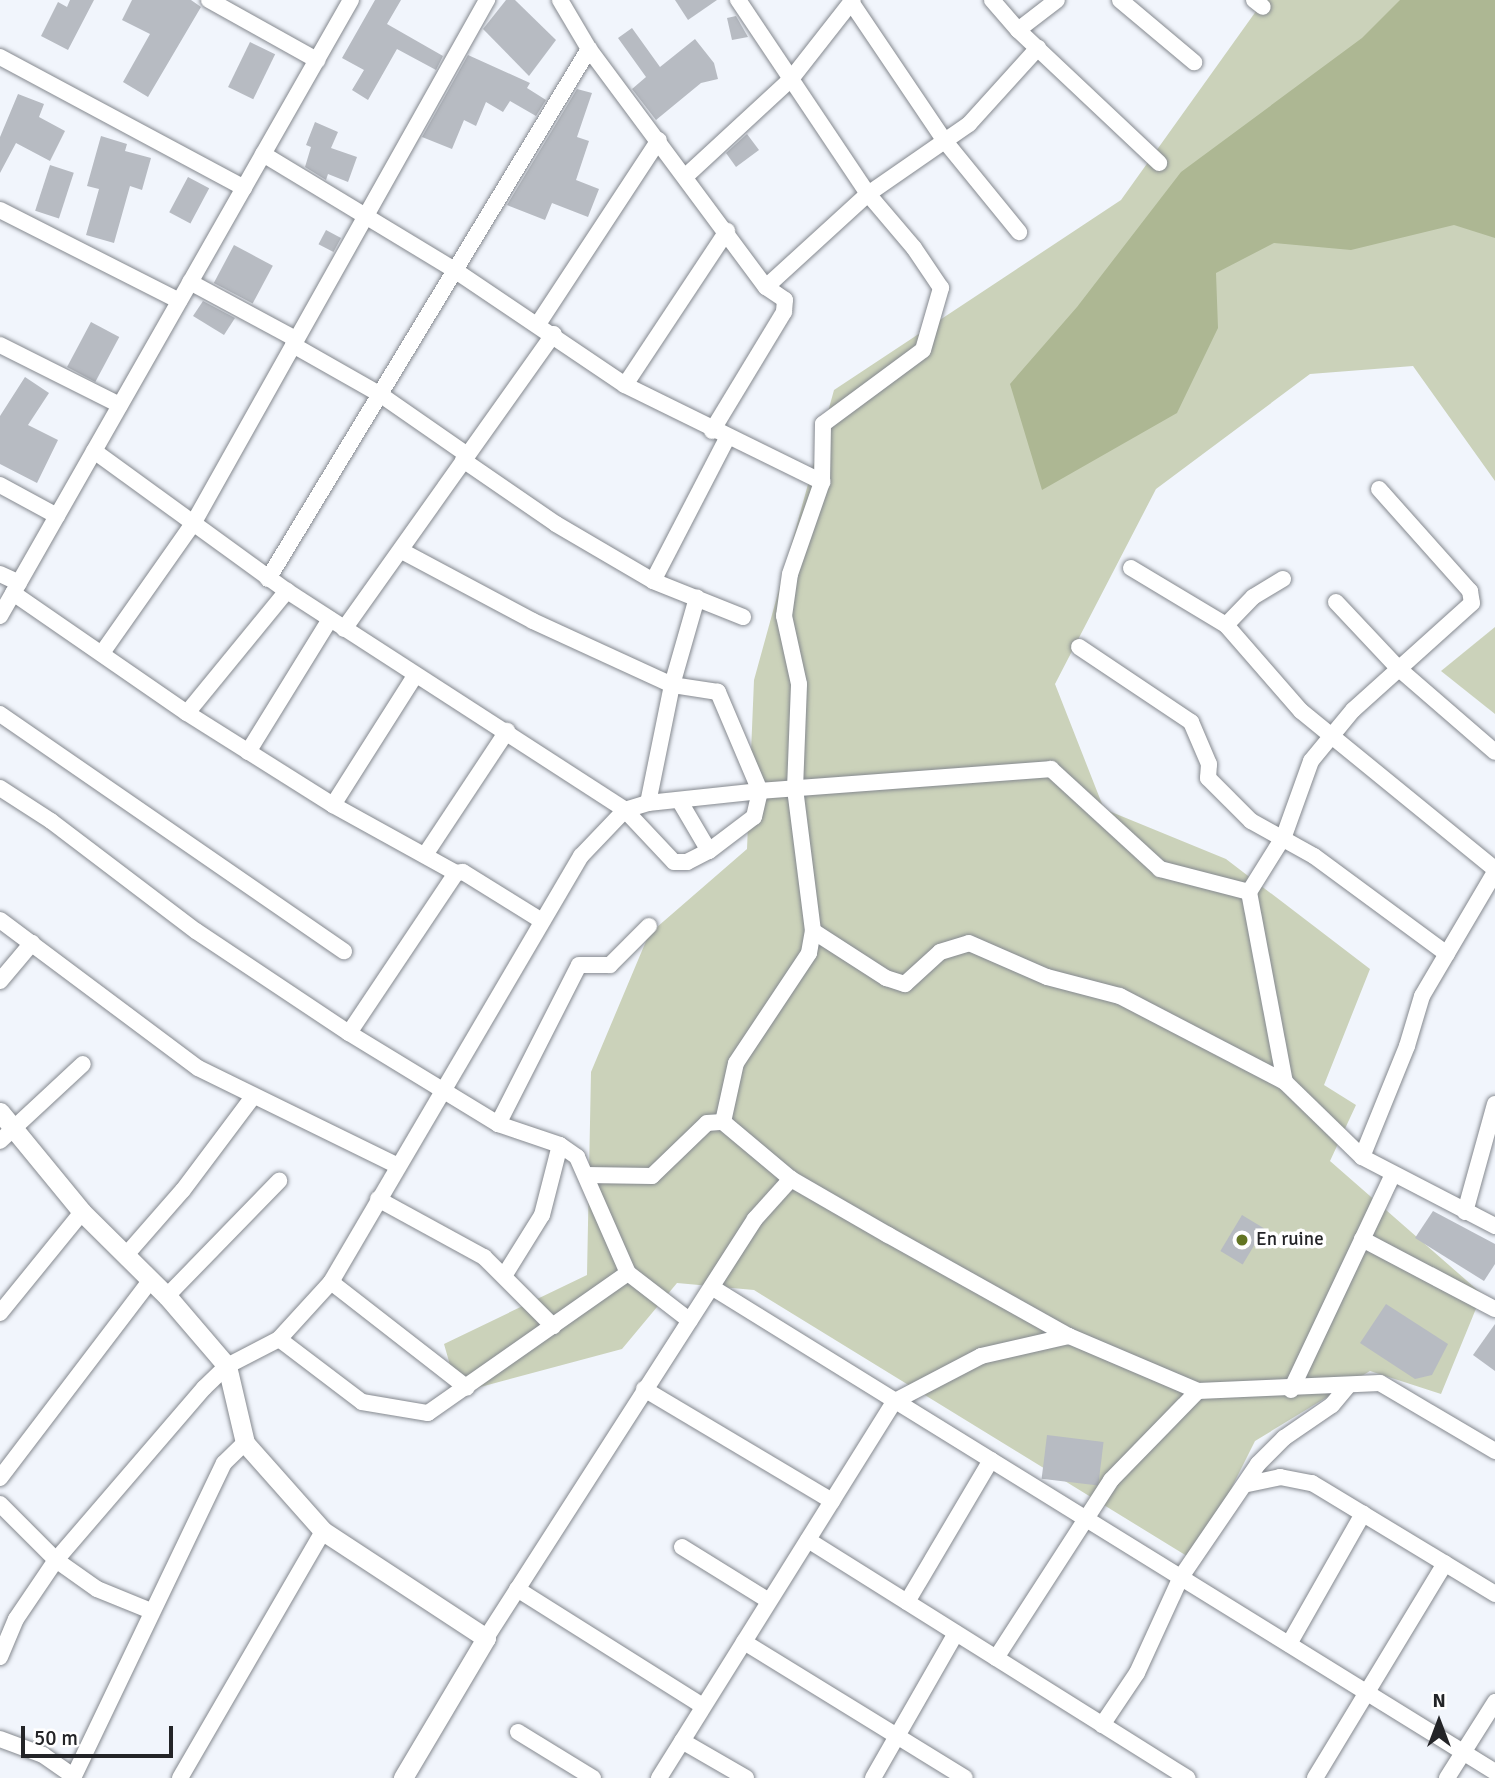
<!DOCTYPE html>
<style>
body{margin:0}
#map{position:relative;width:1495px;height:1778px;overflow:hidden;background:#f1f5fc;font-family:Signika,sans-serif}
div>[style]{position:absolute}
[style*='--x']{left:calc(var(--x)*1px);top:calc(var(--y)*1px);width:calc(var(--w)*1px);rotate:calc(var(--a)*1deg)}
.green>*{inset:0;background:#cbd2ba}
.water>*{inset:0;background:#adb793}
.building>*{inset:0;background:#b7bbc2;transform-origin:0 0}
.roads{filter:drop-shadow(0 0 2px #85898f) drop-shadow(0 0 2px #85898f)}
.minor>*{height:16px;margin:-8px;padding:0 8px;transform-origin:8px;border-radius:8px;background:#fff}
.tertiary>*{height:19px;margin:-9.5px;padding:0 9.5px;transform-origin:9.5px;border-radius:9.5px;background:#fff}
.dots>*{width:19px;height:19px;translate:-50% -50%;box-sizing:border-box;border:4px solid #fff;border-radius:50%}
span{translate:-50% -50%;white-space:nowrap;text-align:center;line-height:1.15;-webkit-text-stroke:7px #fff;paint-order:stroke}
.poi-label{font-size:19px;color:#232427}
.left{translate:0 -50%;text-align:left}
.north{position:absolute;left:1404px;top:1687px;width:70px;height:70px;-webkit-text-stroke:5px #fff;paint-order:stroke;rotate:0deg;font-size:19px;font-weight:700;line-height:28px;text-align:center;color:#232427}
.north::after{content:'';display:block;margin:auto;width:24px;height:32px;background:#232427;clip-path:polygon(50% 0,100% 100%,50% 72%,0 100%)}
.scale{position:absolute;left:21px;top:1726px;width:152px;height:32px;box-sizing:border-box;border:4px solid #232427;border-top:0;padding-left:9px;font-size:21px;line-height:24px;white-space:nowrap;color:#232427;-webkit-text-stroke:5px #fff;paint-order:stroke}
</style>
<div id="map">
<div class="green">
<div style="clip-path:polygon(1264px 0,1495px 0,1495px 481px,1413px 366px,1310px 374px,1156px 489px,1055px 684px,1104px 809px,1226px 859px,1370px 969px,1324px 1085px,1356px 1105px,1330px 1161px,1482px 1294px,1441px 1394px,1370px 1371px,1255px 1441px,1195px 1561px,754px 1290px,677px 1283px,622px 1349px,458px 1393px,444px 1344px,587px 1275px,591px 1072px,649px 934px,747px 849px,754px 680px,834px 390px,1121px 200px)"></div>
<div style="clip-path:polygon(1495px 627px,1495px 714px,1441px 671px)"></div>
</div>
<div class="water">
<div style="clip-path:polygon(1400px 0,1495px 0,1495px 238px,1454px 225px,1351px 250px,1274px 243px,1216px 273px,1218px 328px,1177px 413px,1042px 490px,1010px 384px,1077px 307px,1181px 172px,1362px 38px)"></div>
</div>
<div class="building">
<div style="clip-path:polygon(70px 0,94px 0,68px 50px,41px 36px,58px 2px,67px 7px)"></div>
<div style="clip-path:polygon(132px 0,191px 0,201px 7px,148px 97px,123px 82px,150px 34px,122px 20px)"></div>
<div style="clip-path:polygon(375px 0,401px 0,387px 24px,443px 56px,436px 70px,397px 49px,368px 100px,352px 90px,364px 70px,342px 58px)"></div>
<div style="clip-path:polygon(506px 0,515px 0,556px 40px,529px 76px,483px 29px)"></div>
<div style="clip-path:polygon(675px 0,717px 0,688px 20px)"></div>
<div style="clip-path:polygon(736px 16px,748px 37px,732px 40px,727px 18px)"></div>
<div style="clip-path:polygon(632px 28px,660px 67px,695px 39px,714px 63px,718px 79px,701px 83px,656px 120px,632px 89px,646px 77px,618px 38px)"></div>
<div style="left:250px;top:42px;width:28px;height:50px;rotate:26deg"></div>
<div style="clip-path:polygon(468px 55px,530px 83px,527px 88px,546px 100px,536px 116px,510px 101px,503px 112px,486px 102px,476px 126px,464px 120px,452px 149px,422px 137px)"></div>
<div style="clip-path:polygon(577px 89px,592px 93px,577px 137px,589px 141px,576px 180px,599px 189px,588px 217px,552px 203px,545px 220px,507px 205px)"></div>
<div style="clip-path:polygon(18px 94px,44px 104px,39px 117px,65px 131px,50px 161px,16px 143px,0 173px,0 137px)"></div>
<div style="clip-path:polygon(315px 122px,338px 132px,331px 148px,357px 157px,348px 182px,328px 174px,326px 180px,305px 167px,311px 147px,306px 145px)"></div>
<div style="clip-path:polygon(747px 134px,759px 150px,736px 167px,726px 153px)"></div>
<div style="clip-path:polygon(101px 136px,127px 144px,125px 151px,151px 158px,142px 190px,130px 186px,114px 243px,86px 235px,99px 189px,87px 186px)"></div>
<div style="left:50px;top:165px;width:25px;height:48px;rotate:18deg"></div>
<div style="left:188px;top:177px;width:24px;height:40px;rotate:28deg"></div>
<div style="left:326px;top:230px;width:17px;height:16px;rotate:28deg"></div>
<div style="left:234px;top:245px;width:44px;height:43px;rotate:28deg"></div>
<div style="clip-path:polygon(203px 301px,235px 318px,224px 335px,193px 316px)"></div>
<div style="left:91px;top:322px;width:32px;height:51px;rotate:28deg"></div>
<div style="clip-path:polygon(25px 377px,49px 393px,28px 425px,58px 440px,37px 483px,0 464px,0 416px)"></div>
<div style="clip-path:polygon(1433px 1211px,1495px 1244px,1495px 1264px,1484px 1281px,1415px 1238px)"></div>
<div style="left:1242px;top:1215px;width:26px;height:42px;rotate:31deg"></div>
<div style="clip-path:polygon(1386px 1304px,1448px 1344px,1432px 1375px,1415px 1379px,1360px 1343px)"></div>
<div style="clip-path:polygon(1495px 1324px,1495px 1371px,1473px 1355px)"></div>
<div style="left:1047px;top:1435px;width:57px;height:44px;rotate:7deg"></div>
</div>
<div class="roads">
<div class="minor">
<div style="--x:209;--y:0;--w:124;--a:29.1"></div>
<div style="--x:560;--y:0;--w:57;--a:59.4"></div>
<div style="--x:589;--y:49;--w:297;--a:53.4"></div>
<div style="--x:766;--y:287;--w:23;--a:34"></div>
<div style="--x:785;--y:300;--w:12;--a:95"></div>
<div style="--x:784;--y:312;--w:139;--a:121.2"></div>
<div style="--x:992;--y:0;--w:40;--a:49"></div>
<div style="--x:1018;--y:30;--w:194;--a:43.3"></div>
<div style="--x:1120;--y:0;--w:97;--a:40"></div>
<div style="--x:1254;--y:0;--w:11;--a:38"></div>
<div style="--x:851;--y:2;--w:166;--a:56"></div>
<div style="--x:944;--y:140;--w:119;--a:50.8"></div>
<div style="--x:1018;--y:30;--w:49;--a:-37.6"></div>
<div style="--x:0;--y:57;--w:277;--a:28.2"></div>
<div style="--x:263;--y:154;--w:222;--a:31.2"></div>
<div style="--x:453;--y:269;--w:207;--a:34"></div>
<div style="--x:625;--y:385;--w:220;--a:26.2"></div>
<div style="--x:687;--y:175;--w:142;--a:-42.7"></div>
<div style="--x:791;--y:79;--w:100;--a:-51.9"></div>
<div style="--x:0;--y:210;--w:201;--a:26.9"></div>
<div style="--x:190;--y:282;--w:120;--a:28.3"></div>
<div style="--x:766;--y:287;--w:138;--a:-42.4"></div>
<div style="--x:868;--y:194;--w:123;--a:-34.7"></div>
<div style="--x:969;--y:124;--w:103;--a:-47.8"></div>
<div style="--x:538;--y:324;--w:220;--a:-56.7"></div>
<div style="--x:0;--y:345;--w:134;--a:26.6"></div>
<div style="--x:293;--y:345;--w:101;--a:29.6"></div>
<div style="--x:381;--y:395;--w:103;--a:34.8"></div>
<div style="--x:625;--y:385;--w:185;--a:-56.5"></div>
<div style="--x:94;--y:451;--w:238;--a:36"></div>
<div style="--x:287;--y:591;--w:403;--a:32.9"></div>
<div style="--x:625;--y:810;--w:71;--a:46.7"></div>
<div style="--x:674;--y:862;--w:13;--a:0"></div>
<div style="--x:687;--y:862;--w:25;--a:-27"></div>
<div style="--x:709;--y:851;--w:56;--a:-37.1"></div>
<div style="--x:754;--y:817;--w:27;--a:-77"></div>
<div style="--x:760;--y:791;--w:108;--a:-113"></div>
<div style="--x:718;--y:692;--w:47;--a:-171.3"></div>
<div style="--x:672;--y:685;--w:153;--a:-155.3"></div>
<div style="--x:533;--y:621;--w:149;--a:-151.9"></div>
<div style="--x:463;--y:460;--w:113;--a:34.5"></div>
<div style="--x:556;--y:524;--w:113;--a:30.4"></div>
<div style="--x:653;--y:581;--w:97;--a:21.8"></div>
<div style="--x:0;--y:485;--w:65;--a:28.5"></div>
<div style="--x:1379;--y:489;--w:137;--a:48.3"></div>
<div style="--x:1470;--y:591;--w:12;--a:81"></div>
<div style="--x:1472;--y:603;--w:160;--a:138"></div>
<div style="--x:1353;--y:710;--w:66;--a:129.5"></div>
<div style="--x:1311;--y:761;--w:80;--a:109.8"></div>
<div style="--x:1284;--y:836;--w:66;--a:122"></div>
<div style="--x:1249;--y:892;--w:193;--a:79.3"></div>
<div style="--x:1285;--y:1082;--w:107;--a:44.2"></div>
<div style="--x:1362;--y:1157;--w:150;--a:27.4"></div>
<div style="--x:1131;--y:568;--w:111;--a:31"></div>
<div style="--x:1226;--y:625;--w:114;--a:48.9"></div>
<div style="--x:1301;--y:711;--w:250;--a:39.2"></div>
<div style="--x:0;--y:574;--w:21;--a:25"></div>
<div style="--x:268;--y:579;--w:620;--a:-58.8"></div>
<div style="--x:653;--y:581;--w:161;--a:-62.6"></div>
<div style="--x:13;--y:593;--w:211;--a:34.6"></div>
<div style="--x:187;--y:713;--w:173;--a:32.2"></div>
<div style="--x:333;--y:805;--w:141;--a:28.9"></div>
<div style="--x:456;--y:873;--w:7;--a:-8"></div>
<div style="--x:463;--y:872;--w:93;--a:31.8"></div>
<div style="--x:1336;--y:602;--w:91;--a:46.8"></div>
<div style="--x:1398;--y:668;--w:128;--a:40.9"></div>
<div style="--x:0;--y:616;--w:709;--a:-60.33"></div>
<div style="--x:1226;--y:625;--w:39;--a:-46"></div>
<div style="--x:1253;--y:597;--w:35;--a:-31"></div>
<div style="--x:344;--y:629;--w:362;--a:-54.6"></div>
<div style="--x:1079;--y:647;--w:135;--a:33.8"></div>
<div style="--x:1191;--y:722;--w:46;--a:66.8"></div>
<div style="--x:1209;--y:764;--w:14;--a:94"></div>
<div style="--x:1208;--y:778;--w:61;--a:45"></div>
<div style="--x:1251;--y:821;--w:72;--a:29.1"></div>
<div style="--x:1314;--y:856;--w:165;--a:36.4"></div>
<div style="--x:102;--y:653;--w:160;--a:-54.9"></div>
<div style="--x:194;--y:522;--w:599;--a:-60.69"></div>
<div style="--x:187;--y:713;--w:158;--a:-50.7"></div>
<div style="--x:0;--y:714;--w:418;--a:34.6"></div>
<div style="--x:248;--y:752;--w:156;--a:-58.3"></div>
<div style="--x:0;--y:788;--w:61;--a:32.9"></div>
<div style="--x:51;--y:821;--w:182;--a:37.2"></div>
<div style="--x:196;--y:931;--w:184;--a:33.7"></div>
<div style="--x:349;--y:1033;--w:175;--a:31.4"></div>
<div style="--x:498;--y:1124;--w:65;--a:18.7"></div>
<div style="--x:560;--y:1145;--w:21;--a:35"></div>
<div style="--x:577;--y:1157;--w:127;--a:66.3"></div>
<div style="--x:628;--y:1273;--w:78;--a:37.7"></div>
<div style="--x:679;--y:800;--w:59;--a:59.5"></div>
<div style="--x:648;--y:803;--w:120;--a:-78.5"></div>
<div style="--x:672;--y:685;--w:91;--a:-74"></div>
<div style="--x:333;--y:805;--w:153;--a:-57.6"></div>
<div style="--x:425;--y:855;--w:149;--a:-56.5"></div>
<div style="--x:0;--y:920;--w:247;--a:36.8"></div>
<div style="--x:198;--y:1068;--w:220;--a:26.1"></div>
<div style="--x:813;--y:931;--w:87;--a:32.8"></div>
<div style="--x:886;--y:978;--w:20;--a:18"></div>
<div style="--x:905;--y:984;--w:47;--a:-42.4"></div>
<div style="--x:940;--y:952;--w:30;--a:-17"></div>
<div style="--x:969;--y:943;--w:85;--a:23.6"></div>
<div style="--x:1047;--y:977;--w:75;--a:14.6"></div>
<div style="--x:1120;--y:996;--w:186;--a:27.5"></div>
<div style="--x:0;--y:981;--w:50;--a:-49.9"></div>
<div style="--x:349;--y:1033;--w:192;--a:-56.2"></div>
<div style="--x:723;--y:1122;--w:60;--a:-77.6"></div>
<div style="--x:736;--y:1063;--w:132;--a:-56.4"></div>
<div style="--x:809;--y:953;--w:22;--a:-80"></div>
<div style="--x:813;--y:931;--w:143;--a:-97.2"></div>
<div style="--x:795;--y:789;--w:105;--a:-87.8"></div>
<div style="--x:799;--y:684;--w:70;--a:-102.4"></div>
<div style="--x:784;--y:616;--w:42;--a:-81.9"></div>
<div style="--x:790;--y:574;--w:97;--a:-70.8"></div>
<div style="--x:822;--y:482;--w:58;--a:-89"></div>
<div style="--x:823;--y:424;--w:124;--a:-36.5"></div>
<div style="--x:923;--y:350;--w:65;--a:-73.8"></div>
<div style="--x:941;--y:288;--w:48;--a:-124"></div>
<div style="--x:914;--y:248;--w:71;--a:-130.4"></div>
<div style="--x:868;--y:194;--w:234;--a:-123.8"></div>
<div style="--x:498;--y:1124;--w:178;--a:-63"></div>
<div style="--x:579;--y:965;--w:31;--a:0"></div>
<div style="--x:610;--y:965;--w:55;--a:-45"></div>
<div style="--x:0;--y:1141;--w:113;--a:-42.9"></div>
<div style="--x:1362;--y:1157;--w:120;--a:-67.9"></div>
<div style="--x:1407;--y:1046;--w:52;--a:-73.3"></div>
<div style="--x:1422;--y:996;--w:144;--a:-59.5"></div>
<div style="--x:586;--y:1175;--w:66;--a:0.9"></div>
<div style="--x:652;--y:1176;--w:76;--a:-43.9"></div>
<div style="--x:707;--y:1123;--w:16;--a:-4"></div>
<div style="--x:723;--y:1122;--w:89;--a:40"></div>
<div style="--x:791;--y:1179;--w:112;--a:30"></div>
<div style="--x:888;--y:1235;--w:207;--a:29.2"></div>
<div style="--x:1069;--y:1336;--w:140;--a:23.1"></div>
<div style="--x:1198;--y:1391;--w:182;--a:-2.5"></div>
<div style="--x:1380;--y:1383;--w:134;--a:30.6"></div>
<div style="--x:378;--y:1199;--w:121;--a:28.7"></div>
<div style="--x:484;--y:1257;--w:98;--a:45"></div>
<div style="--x:1465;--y:1212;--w:112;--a:-74.5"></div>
<div style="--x:1362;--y:1239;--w:150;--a:27.8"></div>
<div style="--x:126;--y:1255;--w:86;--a:-48.8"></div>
<div style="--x:183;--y:1190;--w:115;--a:-53.1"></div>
<div style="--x:504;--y:1276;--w:72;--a:-58.1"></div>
<div style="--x:542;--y:1215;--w:72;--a:-75.6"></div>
<div style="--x:331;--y:1282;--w:172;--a:37.9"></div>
<div style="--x:713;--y:1288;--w:920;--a:31.75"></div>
<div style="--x:167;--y:1296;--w:161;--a:-45.8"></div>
<div style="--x:0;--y:1313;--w:130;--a:-50.9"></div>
<div style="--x:279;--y:1339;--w:104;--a:37.2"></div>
<div style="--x:362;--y:1402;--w:67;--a:9.5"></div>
<div style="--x:428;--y:1413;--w:244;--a:-35"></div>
<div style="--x:644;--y:1389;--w:219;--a:30.8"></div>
<div style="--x:1291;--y:1390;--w:239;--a:-64.7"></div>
<div style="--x:0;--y:1478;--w:248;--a:-52.7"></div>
<div style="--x:1248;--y:1484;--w:33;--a:-12"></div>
<div style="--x:1280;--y:1477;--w:33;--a:11"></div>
<div style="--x:1312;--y:1483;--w:214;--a:31.2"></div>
<div style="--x:0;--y:1504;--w:79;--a:45"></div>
<div style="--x:56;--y:1560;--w:50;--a:35.3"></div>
<div style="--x:97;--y:1589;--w:58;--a:22.2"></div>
<div style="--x:808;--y:1540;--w:448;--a:32.1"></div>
<div style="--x:682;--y:1547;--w:102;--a:31.8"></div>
<div style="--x:517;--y:1589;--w:220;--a:32.2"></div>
<div style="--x:907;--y:1602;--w:165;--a:-59.4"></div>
<div style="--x:486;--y:1638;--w:498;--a:-57.3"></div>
<div style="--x:755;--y:1219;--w:54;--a:-48"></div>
<div style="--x:744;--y:1642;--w:259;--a:31.6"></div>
<div style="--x:1289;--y:1644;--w:150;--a:-60.4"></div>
<div style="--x:0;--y:1657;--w:41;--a:-67.2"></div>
<div style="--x:16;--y:1619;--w:71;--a:-55.9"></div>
<div style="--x:56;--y:1560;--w:227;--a:-49.3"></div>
<div style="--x:204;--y:1388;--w:32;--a:-44"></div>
<div style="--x:227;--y:1366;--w:59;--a:-27.4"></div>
<div style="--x:279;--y:1339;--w:77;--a:-47.6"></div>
<div style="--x:331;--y:1282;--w:494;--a:-59.6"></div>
<div style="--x:581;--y:856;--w:64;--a:-46.3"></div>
<div style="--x:625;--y:810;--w:24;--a:-17"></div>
<div style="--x:648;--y:803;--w:113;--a:-6.1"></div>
<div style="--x:760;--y:791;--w:292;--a:-4.3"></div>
<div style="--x:1051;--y:769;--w:148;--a:42.5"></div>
<div style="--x:1160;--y:869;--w:92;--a:14.5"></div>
<div style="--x:996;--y:1658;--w:212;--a:-57.1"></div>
<div style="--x:1111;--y:1480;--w:124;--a:-45.7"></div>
<div style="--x:1102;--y:1725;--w:63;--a:-56.1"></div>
<div style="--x:1137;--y:1673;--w:106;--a:-65.4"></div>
<div style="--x:1181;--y:1577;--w:137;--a:-55.7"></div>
<div style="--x:1258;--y:1464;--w:37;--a:-45"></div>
<div style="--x:1284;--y:1438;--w:58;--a:-34.5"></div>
<div style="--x:1332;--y:1405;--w:25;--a:-50"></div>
<div style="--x:518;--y:1732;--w:88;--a:31.5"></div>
<div style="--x:0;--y:1739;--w:46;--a:20.4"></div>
<div style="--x:43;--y:1755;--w:38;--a:35"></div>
<div style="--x:682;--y:1741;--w:74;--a:30"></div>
<div style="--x:73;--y:1778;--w:349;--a:-64.4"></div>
<div style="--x:224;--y:1463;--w:29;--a:-44"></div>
<div style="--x:180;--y:1778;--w:285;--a:-59.9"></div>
<div style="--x:659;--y:1778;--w:445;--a:-58"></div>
<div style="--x:895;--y:1401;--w:97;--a:-27.6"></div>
<div style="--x:981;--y:1356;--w:90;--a:-12.8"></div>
<div style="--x:873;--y:1778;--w:167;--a:-60.2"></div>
<div style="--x:1315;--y:1778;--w:251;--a:-58.8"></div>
<div style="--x:1447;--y:1778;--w:90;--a:-57.7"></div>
</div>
<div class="tertiary">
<div style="--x:0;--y:1112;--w:129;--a:50.6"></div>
<div style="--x:82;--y:1212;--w:120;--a:44.7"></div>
<div style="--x:167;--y:1296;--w:92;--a:49.4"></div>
<div style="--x:227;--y:1366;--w:79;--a:76.8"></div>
<div style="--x:245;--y:1443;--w:118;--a:48.4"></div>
<div style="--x:323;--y:1531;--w:195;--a:33.3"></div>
<div style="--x:486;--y:1638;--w:163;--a:120.7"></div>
</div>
</div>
<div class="dots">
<div style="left:1242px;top:1240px;background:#627422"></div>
</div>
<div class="poi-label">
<span class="left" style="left:1256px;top:1240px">En ruine</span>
</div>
<div class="north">N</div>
<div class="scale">50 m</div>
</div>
